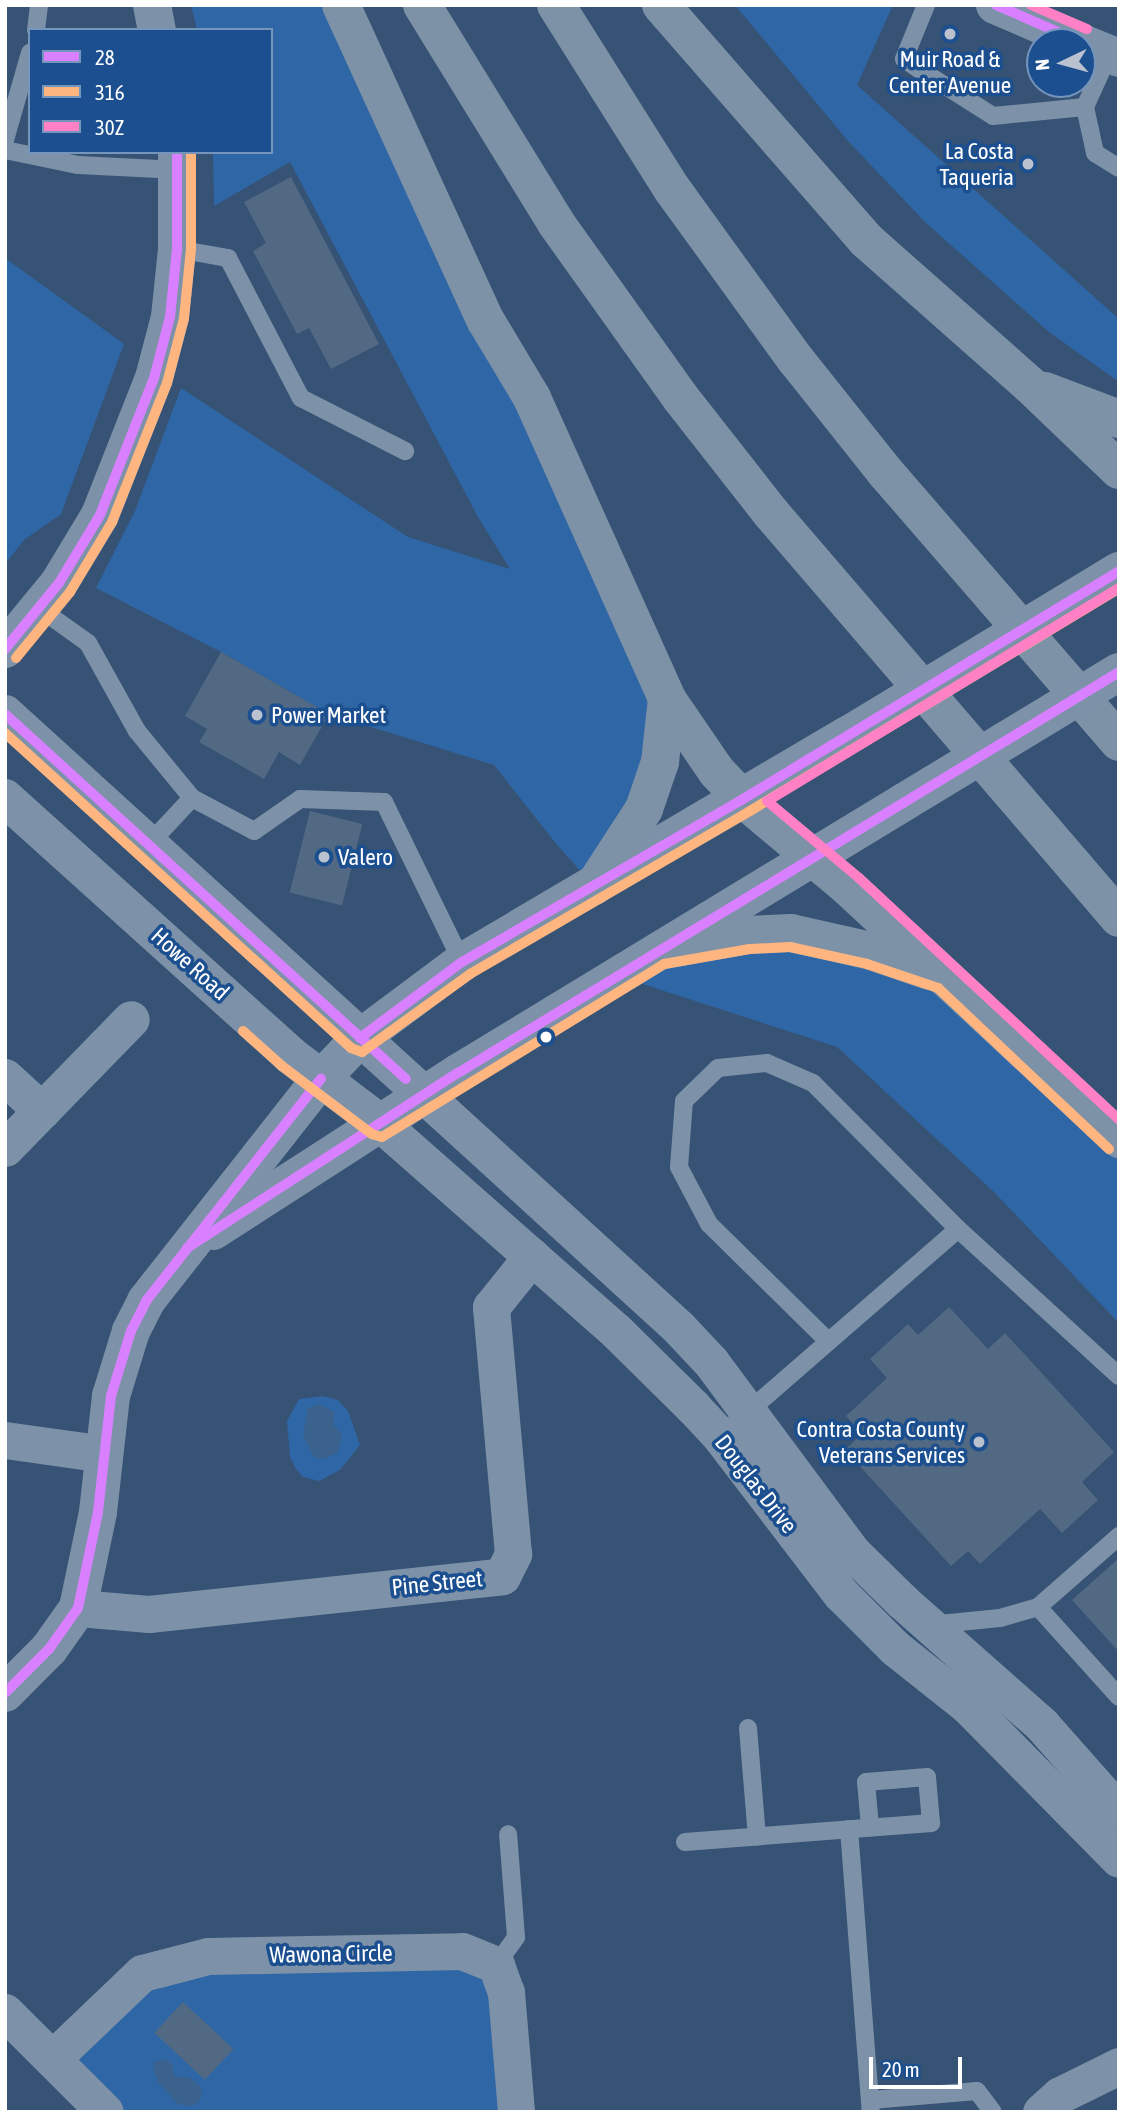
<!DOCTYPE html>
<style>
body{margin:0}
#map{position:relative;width:1124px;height:2117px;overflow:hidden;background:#365274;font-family:"Asap Condensed",sans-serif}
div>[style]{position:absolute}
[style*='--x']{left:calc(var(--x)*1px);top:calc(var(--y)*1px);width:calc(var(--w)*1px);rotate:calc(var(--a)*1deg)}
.green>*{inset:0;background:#2f66a5}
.water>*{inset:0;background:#3b618d}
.building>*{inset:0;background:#526984;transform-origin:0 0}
.service>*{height:18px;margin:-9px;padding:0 9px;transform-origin:9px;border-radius:9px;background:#7d92a8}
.minor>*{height:37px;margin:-18.5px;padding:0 18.5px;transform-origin:18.5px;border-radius:18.5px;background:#7d92a8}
.tertiary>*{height:38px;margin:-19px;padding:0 19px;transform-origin:19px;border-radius:19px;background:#7d92a8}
.motorway>*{height:38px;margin:-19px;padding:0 19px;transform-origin:19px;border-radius:19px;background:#7e92a7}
.tertiary-bridge>*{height:38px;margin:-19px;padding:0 19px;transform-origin:19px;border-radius:19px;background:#7d92a8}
.bus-1>*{height:10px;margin:-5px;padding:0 5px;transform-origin:5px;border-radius:5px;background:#d880ff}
.bus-2>*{height:10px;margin:-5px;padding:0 5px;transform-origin:5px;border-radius:5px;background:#ffb580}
.bus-3>*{height:10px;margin:-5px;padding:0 5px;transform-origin:5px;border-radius:5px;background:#ff80c5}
.dots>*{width:19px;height:19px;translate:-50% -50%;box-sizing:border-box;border:4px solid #1b4f8f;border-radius:50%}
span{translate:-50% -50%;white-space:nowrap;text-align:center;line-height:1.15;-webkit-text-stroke:7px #1b4f8f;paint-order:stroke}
.poi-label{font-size:23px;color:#fff}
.right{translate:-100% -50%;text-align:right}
.left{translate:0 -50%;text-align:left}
.street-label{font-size:23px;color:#fff}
.frame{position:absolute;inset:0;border:7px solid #fff;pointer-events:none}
.legend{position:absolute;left:28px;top:28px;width:245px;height:126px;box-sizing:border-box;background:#1b4f8f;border:2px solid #7695bc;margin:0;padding:9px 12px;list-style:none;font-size:21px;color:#fff}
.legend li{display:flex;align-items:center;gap:14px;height:35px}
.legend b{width:35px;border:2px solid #7695bc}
.north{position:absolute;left:1026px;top:28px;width:70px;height:70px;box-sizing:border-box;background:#1b4f8f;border:2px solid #7695bc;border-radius:50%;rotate:265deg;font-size:19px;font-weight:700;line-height:28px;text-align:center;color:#fff}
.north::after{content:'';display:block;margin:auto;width:24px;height:32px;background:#b9c2ce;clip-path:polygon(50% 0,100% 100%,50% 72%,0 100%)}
.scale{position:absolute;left:869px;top:2057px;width:93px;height:32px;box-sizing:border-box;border:4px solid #fff;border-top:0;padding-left:9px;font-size:21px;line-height:24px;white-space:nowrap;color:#fff;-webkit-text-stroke:5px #1b4f8f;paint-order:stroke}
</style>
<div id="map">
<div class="green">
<div style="clip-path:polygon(191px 5px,341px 5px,667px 699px,594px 886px,558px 846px,494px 765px,329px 714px,221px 652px,96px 588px,135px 511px,181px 388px,408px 537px,510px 569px,478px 517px,290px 162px,214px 206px,213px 152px,271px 152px,271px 30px,197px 30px)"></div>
<div style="clip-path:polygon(735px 5px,893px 5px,857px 85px,1119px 319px,1119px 382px,1049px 332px,926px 223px,848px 141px)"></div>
<div style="clip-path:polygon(5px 258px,124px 344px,61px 514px,24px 540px,5px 564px)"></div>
<div style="clip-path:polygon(747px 935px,945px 976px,1119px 1149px,1119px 1323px,994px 1192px,837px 1047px,618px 976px)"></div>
<div style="clip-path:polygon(323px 1396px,338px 1400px,348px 1411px,360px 1445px,340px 1470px,319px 1481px,303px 1477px,296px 1469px,290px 1457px,287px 1421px,299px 1399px)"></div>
<div style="clip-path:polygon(496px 1965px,516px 2112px,105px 2112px,52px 2059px,142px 1973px)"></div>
</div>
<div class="water">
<div style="clip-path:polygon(319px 1404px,334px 1412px,334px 1425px,342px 1435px,338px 1452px,324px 1459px,314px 1457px,303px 1435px,308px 1408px)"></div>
<div style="clip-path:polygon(164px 2059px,172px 2064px,174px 2076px,190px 2078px,200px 2086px,202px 2096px,198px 2102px,192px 2106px,178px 2104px,158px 2082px,153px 2067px,155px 2062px)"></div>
</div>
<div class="building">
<div style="clip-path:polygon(291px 177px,379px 344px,331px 369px,309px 328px,297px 334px,253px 251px,266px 243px,244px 202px)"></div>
<div style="clip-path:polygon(221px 652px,329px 714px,300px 765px,279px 752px,264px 779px,199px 742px,207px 729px,185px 716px)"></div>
<div style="left:310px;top:811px;width:54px;height:84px;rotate:14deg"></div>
<div style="clip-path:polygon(949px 1307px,988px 1349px,1005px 1333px,1114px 1452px,1082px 1482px,1098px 1500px,1062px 1533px,1040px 1509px,980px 1564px,968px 1551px,951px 1566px,845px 1450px,862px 1434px,846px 1416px,887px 1378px,870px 1359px,908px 1324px,918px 1335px)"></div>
<div style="clip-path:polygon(1119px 1558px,1119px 1652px,1072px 1600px)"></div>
<div style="left:183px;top:2002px;width:69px;height:42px;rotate:43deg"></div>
</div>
<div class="service">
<div style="--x:926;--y:5;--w:58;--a:112.2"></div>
<div style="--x:904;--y:59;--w:25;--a:34"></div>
<div style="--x:925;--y:73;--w:80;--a:32.3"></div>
<div style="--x:993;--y:116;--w:92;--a:-5.6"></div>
<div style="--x:36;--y:30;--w:25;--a:-83"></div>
<div style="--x:1109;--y:54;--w:58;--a:114.4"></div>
<div style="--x:1085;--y:107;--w:47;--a:77.7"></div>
<div style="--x:1095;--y:153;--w:28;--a:32"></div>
<div style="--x:5;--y:140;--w:91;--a:-74"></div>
<div style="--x:5;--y:150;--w:75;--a:11.6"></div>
<div style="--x:78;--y:165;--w:101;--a:2.8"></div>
<div style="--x:177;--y:249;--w:52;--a:10"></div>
<div style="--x:228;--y:258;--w:158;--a:62.5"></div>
<div style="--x:301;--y:398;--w:117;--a:27"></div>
<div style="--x:39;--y:608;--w:60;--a:35.5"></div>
<div style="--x:88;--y:643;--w:101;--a:60.9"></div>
<div style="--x:137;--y:731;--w:87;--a:50.6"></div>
<div style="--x:192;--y:798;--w:64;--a:133.1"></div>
<div style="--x:192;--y:798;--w:70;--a:28"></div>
<div style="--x:254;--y:831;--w:56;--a:-34.8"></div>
<div style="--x:300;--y:799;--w:84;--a:2"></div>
<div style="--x:384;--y:802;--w:178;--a:64"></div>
<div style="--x:828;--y:1341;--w:167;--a:-135.5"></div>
<div style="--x:709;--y:1224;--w:64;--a:-117.8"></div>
<div style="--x:679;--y:1167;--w:66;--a:-85.7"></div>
<div style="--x:684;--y:1101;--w:47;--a:-44.1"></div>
<div style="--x:718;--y:1068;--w:49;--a:-5.8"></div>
<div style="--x:767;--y:1063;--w:50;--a:23.5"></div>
<div style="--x:813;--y:1083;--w:206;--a:45.2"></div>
<div style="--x:958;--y:1229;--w:218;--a:42.4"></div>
<div style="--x:720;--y:1436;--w:315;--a:-41"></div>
<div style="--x:1038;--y:1607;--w:121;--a:48"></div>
<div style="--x:930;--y:1625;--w:70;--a:-5.7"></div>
<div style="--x:1000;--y:1618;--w:40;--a:-16"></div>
<div style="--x:1038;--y:1607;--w:108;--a:-41.2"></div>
<div style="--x:748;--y:1728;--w:109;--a:85.3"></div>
<div style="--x:849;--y:1829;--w:284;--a:85.6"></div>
<div style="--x:685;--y:1842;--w:247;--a:-4.4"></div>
<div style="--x:931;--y:1823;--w:46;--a:-95"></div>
<div style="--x:927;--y:1777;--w:61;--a:175.3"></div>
<div style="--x:866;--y:1782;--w:45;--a:84.9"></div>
<div style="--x:496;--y:1965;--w:34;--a:-54"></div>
<div style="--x:516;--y:1937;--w:103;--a:-94.4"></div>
<div style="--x:871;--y:2100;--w:106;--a:-4.9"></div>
<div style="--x:977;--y:2091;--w:26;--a:53"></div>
</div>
<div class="minor">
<div style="--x:5;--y:1077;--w:50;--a:42.6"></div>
<div style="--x:424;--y:1095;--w:345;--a:42.4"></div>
<div style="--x:679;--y:1328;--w:47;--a:46.7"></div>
<div style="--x:711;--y:1362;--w:238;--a:53.4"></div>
<div style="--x:853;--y:1553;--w:69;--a:44.4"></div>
<div style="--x:902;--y:1601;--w:187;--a:41.5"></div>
<div style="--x:1042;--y:1725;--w:116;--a:48.5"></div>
<div style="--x:380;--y:1123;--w:313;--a:41.4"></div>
<div style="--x:615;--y:1330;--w:110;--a:44.6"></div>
<div style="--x:693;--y:1407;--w:40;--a:47"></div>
<div style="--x:720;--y:1436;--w:199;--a:52.6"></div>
<div style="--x:841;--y:1594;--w:76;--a:45"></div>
<div style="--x:895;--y:1648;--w:92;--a:38.4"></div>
<div style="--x:967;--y:1705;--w:216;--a:45.4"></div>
<div style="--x:5;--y:1148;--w:180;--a:-45.7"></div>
<div style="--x:5;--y:1440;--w:100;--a:8"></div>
<div style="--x:78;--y:1608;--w:71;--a:4.8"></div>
<div style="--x:149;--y:1614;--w:355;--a:-6.1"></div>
<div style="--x:502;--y:1576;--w:25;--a:-63"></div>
<div style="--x:513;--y:1554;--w:248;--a:-95.1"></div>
<div style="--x:491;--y:1307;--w:65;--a:-51.2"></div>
<div style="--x:5;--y:2012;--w:141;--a:45"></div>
<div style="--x:52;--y:2059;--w:124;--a:-43.7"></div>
<div style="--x:142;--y:1973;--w:16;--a:-14"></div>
<div style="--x:158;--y:1969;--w:52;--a:-14.6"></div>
<div style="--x:208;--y:1956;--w:254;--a:-1.1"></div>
<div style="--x:462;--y:1951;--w:37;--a:22"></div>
<div style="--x:496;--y:1965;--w:29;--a:70"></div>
<div style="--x:506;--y:1992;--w:120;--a:85.2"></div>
<div style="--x:1041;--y:2112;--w:25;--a:-42"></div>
<div style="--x:1060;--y:2095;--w:66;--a:-26.2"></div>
</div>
<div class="tertiary">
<div style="--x:152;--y:5;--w:25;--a:79"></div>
<div style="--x:995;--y:5;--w:94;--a:23.3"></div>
<div style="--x:1082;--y:43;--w:40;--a:22"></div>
<div style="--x:5;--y:649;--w:85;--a:-50.7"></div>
<div style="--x:59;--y:583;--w:79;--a:-58.9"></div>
<div style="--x:100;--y:515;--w:147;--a:-68.5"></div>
<div style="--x:154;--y:378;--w:63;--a:-75.3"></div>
<div style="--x:170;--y:317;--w:68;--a:-84.1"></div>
<div style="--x:177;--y:249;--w:97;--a:-90"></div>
<div style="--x:5;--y:714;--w:566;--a:42.28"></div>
<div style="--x:5;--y:798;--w:384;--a:42"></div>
<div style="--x:290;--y:1055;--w:113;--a:37.1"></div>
<div style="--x:213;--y:1231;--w:292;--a:-32.8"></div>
<div style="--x:458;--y:1073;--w:522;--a:-31.28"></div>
<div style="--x:5;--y:1693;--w:62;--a:-45"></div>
<div style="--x:49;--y:1649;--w:50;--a:-54.7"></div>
<div style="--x:78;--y:1608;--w:98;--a:-78.2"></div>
<div style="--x:98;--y:1512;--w:117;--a:-83.6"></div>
<div style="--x:111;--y:1396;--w:68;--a:-72.9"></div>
<div style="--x:131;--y:1331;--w:34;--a:-63"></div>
<div style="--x:146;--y:1301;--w:283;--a:-51.8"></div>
<div style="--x:321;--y:1079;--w:57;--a:-46.4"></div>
<div style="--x:360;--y:1038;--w:127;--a:-36.7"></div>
<div style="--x:462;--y:962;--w:448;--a:-30.5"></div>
</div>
<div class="motorway">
<div style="--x:341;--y:5;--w:348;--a:65.4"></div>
<div style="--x:486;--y:321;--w:90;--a:59.1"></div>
<div style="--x:532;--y:398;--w:330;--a:65.8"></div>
<div style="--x:667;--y:699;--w:88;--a:55.6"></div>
<div style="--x:717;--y:772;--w:37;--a:46"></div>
<div style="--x:743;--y:799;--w:138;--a:40"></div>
<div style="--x:849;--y:888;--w:369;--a:42.9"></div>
<div style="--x:422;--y:5;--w:256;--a:58.4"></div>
<div style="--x:556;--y:223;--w:214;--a:54.5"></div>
<div style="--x:680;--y:397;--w:147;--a:51.9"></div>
<div style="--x:771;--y:513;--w:534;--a:49.33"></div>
<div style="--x:556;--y:5;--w:218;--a:57.8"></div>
<div style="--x:672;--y:189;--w:211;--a:54.1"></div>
<div style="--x:796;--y:360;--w:144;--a:51.5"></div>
<div style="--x:886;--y:473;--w:356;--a:49.1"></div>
<div style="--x:661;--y:5;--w:312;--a:48.9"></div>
<div style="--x:866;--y:240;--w:219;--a:41.5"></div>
<div style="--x:1030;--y:385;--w:123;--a:43.7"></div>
<div style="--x:1045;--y:391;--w:79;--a:20.7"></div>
<div style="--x:594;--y:886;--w:92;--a:-57"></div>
<div style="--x:644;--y:809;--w:50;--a:-71.2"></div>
<div style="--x:660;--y:762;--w:63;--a:-83.7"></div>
<div style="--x:659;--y:951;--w:90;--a:-10.2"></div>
<div style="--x:748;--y:935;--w:43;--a:-2.7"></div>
<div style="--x:791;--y:933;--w:82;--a:12.7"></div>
<div style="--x:871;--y:951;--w:61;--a:19"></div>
</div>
<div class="tertiary-bridge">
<div style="--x:848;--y:735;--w:317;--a:-31.2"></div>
<div style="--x:904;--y:802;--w:251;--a:-31.2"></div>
</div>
<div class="bus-1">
<div style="--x:996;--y:5;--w:93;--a:23.5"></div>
<div style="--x:5;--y:649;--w:85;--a:-50.7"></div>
<div style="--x:59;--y:583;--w:79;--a:-58.9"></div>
<div style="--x:100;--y:515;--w:147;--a:-68.5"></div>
<div style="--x:154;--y:378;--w:63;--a:-75.3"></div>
<div style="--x:170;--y:317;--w:68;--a:-84.1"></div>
<div style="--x:177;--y:249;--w:97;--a:-90"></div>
<div style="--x:5;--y:714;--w:542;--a:42.31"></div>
<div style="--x:360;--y:1038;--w:127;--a:-36.7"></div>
<div style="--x:462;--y:962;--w:325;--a:-30.1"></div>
<div style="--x:743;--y:799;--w:440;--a:-31.2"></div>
<div style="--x:187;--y:1248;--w:323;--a:-32.9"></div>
<div style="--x:458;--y:1073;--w:773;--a:-31.24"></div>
<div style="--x:5;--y:1693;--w:62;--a:-45"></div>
<div style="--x:49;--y:1649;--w:50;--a:-54.7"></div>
<div style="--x:78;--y:1608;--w:98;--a:-78.2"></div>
<div style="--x:98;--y:1512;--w:117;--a:-83.6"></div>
<div style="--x:111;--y:1396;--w:68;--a:-72.9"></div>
<div style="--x:131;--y:1331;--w:34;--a:-63"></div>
<div style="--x:146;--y:1301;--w:283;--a:-51.8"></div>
</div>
<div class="bus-2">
<div style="--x:16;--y:658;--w:85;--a:-50.7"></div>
<div style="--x:70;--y:592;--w:82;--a:-59"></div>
<div style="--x:112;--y:522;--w:149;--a:-68.4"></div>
<div style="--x:167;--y:383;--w:67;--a:-75.3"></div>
<div style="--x:184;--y:318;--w:69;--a:-84.2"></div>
<div style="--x:191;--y:249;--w:97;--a:-90"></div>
<div style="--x:5;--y:733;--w:468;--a:42.3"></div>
<div style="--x:351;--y:1048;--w:12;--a:20"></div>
<div style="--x:362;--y:1052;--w:133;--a:-35.8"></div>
<div style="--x:470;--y:974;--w:324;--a:-30.2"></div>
<div style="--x:750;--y:811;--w:431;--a:-31.1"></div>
<div style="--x:243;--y:1031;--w:52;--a:41.9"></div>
<div style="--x:282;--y:1066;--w:113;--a:37.1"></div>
<div style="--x:372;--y:1134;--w:10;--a:17"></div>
<div style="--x:382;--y:1137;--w:331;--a:-31.5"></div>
<div style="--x:664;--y:964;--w:87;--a:-9.9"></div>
<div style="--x:750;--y:949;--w:40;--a:-2.9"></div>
<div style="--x:790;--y:947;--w:79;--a:12.4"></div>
<div style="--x:867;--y:964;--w:75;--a:18.7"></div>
<div style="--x:938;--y:988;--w:235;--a:43.3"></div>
</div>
<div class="bus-3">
<div style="--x:1031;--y:5;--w:61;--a:23.2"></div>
<div style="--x:1119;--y:588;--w:411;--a:148.8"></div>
<div style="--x:767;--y:801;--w:120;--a:39.9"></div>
<div style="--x:859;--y:878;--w:355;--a:42.9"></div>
</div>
<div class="dots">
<div style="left:950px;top:34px;background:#b9c2ce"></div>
<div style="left:1028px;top:164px;background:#b9c2ce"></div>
<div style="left:257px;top:715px;background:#b9c2ce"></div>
<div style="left:324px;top:857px;background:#b9c2ce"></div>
<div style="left:546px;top:1037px;background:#fff"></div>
<div style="left:979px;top:1442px;background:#b9c2ce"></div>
</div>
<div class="poi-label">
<span style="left:950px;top:72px">Muir Road &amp;<br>Center Avenue</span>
<span class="right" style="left:1014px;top:164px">La Costa<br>Taqueria</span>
<span class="left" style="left:271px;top:715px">Power Market</span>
<span class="left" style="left:338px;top:857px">Valero</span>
<span class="right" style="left:965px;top:1442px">Contra Costa County<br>Veterans Services</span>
</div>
<div class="street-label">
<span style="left:190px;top:964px;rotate:42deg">Howe Road</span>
<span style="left:756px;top:1484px;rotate:52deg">Douglas Drive</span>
<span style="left:437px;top:1583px;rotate:-6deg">Pine Street</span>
<span style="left:331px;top:1954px;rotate:-1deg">Wawona Circle</span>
</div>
<div class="frame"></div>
<ul class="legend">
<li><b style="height:9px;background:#d880ff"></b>28</li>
<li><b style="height:9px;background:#ffb580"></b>316</li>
<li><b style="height:9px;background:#ff80c5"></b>30Z</li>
</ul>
<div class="north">N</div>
<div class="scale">20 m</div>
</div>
